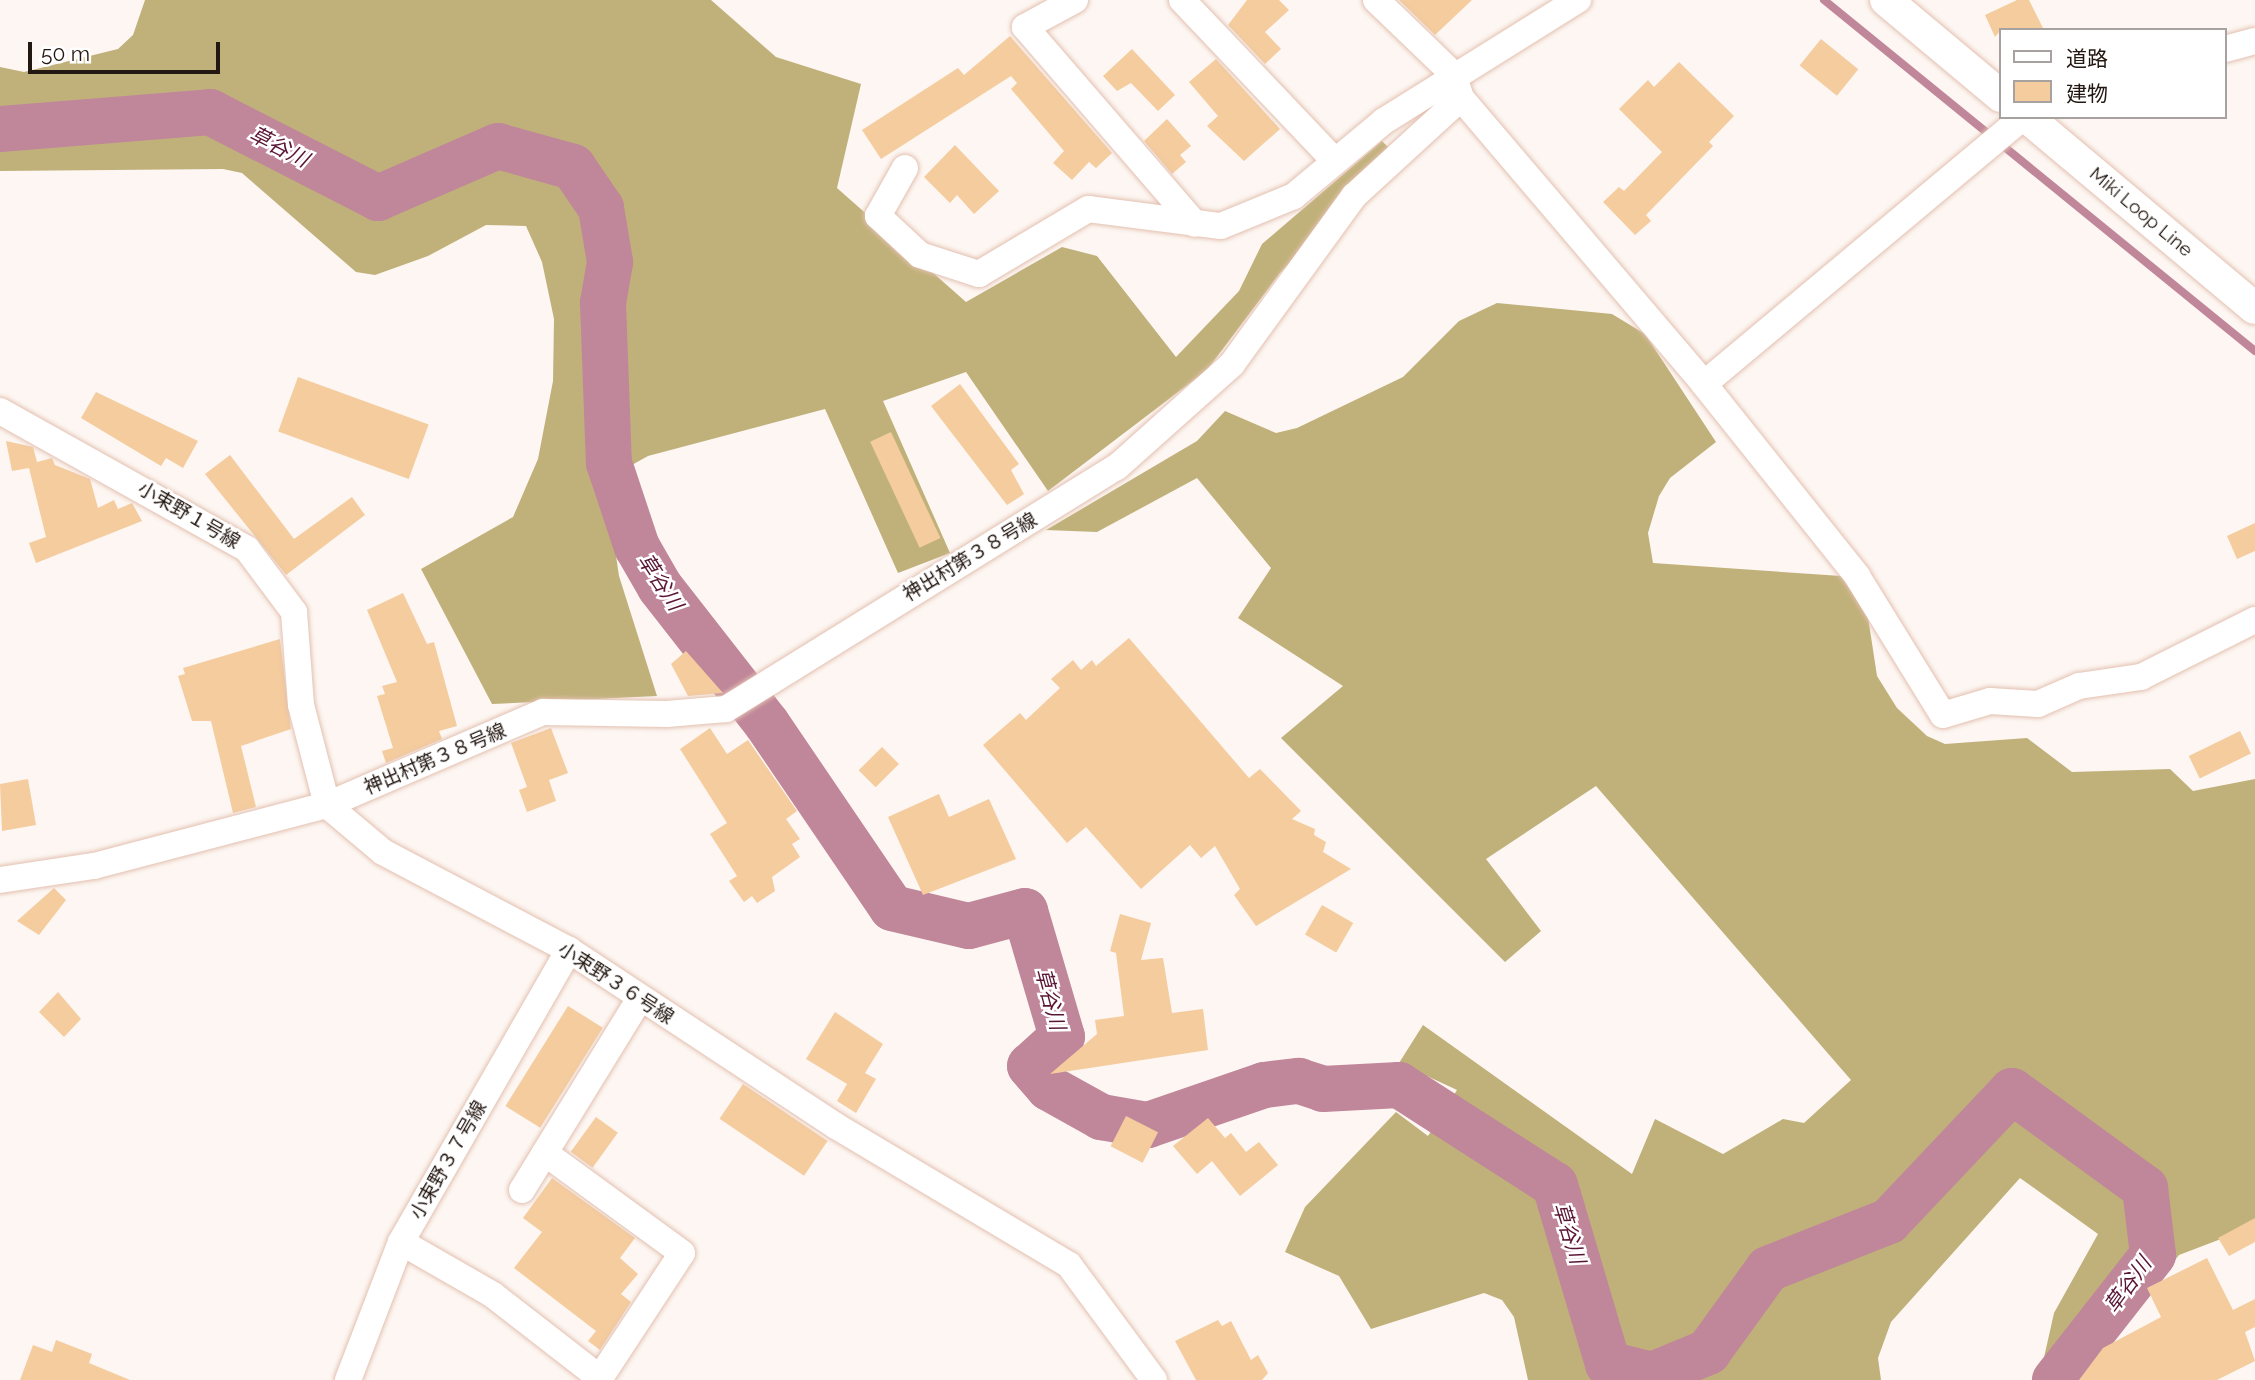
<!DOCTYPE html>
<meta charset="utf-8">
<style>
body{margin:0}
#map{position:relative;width:2255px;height:1380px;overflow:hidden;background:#fdf6f2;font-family:Raleway,"Noto Sans JP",sans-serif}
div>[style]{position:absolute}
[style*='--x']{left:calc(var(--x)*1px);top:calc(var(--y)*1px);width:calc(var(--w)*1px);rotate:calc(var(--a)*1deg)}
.forest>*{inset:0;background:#c0b17a}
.stream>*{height:8px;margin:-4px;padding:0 4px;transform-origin:4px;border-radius:4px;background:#c0869a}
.river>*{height:46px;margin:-23px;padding:0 23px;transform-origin:23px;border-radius:23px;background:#c0869a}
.building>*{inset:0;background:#f4cc9e;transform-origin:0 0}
.roads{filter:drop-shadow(0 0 2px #e3c0b0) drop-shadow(0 0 2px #e3c0b0)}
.minor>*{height:26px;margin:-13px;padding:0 13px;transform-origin:13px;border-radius:13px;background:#fff}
.major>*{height:32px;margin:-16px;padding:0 16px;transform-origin:16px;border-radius:16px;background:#fff}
span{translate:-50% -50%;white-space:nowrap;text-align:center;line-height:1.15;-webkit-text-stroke:5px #fff;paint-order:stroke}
.street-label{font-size:19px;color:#231711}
.water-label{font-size:21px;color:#5a1534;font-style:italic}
.legend{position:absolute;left:1999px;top:28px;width:228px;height:91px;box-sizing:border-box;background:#fff;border:2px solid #a7a2a0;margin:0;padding:9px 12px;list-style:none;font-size:21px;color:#231711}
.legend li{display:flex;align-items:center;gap:14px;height:35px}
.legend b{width:35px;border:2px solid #a7a2a0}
.scale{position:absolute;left:28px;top:42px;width:192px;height:32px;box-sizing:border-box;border:4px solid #231711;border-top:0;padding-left:9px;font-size:21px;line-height:24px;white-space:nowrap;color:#231711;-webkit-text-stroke:5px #fff;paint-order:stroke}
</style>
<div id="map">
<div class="forest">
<div style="clip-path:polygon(145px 0,711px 0,776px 57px,861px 84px,837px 188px,966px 302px,1062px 247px,1097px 256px,1176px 357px,1239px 291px,1262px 244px,1382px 141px,1392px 151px,1280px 273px,1207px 370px,1048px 491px,966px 372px,883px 401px,950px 553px,898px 573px,825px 409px,648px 456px,605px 480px,619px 576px,657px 696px,492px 704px,421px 569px,513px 517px,538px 459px,553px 381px,554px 319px,542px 262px,526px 226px,486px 225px,428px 256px,375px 275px,356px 272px,242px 173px,223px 169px,0 171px,0 67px,24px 72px,118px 49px,133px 35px)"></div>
<div style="clip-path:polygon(1497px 303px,1612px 314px,1645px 334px,1716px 442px,1670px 478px,1659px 496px,1648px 533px,1653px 563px,1841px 576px,1866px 604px,1877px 676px,1897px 708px,1927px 736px,1945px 744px,2027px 738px,2072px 772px,2170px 769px,2193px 791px,2255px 779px,2255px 1226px,2179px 1255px,2080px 1380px,2039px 1380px,2054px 1313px,2098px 1234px,2020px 1178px,1891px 1322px,1878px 1358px,1881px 1380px,1528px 1380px,1514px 1317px,1502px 1300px,1484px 1293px,1371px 1329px,1339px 1276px,1285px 1252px,1305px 1207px,1396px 1112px,1428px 1136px,1457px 1090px,1399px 1063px,1423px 1025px,1632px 1174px,1655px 1119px,1723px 1154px,1783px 1119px,1804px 1123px,1851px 1080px,1596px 786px,1486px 859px,1541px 931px,1505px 962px,1281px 738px,1343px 686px,1238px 618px,1271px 568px,1197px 478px,1097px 532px,1046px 530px,1197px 441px,1225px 411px,1276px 433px,1297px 428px,1403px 377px,1459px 321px)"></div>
</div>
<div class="stream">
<div style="--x:1824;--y:0;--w:556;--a:39.16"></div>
</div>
<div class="river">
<div style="--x:0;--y:129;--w:211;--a:-4.6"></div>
<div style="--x:210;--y:112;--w:189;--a:27.1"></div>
<div style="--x:378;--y:198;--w:131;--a:-23.4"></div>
<div style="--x:498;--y:146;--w:78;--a:15.6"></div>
<div style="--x:573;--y:167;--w:50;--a:55.7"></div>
<div style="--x:601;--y:208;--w:55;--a:80.5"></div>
<div style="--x:610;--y:262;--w:42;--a:99.7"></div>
<div style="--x:603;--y:303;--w:160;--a:87.9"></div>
<div style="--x:609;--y:463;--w:89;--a:71.6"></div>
<div style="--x:637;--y:547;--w:46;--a:60.1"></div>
<div style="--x:660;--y:587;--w:174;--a:52"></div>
<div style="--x:767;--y:724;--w:222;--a:55.8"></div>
<div style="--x:892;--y:908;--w:79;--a:13.2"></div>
<div style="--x:969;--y:926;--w:58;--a:-15"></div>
<div style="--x:1025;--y:911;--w:131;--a:73.6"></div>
<div style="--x:1062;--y:1037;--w:43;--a:137.8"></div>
<div style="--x:1030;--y:1066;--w:29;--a:49"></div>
<div style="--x:1049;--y:1088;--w:60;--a:29.1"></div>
<div style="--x:1101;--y:1117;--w:48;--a:9.7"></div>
<div style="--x:1148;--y:1125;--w:123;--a:-19"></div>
<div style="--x:1264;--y:1085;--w:35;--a:-7"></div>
<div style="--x:1299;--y:1081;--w:25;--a:18"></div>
<div style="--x:1323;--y:1089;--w:76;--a:-3"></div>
<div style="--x:1399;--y:1085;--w:185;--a:32.7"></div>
<div style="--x:1555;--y:1185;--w:187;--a:73.5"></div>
<div style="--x:1608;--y:1364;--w:45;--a:14"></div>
<div style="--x:1652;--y:1375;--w:61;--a:-22.3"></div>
<div style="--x:1708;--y:1352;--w:102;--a:-54.1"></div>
<div style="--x:1768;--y:1269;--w:130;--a:-21.6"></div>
<div style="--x:1889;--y:1221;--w:179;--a:-46.6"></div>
<div style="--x:2012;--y:1091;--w:165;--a:36.1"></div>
<div style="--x:2145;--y:1188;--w:67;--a:83.2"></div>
<div style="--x:2153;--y:1255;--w:159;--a:128.1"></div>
</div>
<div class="building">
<div style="clip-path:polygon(1247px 0,1279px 0,1289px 10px,1265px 32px,1281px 49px,1265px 64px,1228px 25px)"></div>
<div style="clip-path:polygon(1399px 0,1472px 0,1435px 35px)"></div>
<div style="clip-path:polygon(2017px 0,2029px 0,2044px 30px,2001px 30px,1995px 37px,1985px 15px)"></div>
<div style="clip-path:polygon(1010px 36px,1112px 153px,1096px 168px,1089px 162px,1072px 180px,1053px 163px,1064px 151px,1011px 89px,1017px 83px,1011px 76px,881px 159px,862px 130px,958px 68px,964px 75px)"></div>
<div style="left:1821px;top:39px;width:48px;height:34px;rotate:39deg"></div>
<div style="clip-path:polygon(1132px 49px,1175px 95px,1158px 111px,1131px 83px,1117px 91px,1103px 76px)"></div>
<div style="clip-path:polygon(1216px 59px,1280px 129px,1244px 161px,1207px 126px,1218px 116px,1189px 82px)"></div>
<div style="clip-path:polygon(1679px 62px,1734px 116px,1709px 142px,1713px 146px,1646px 215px,1651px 221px,1635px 235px,1603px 202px,1619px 187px,1624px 191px,1662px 152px,1619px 109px,1648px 80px,1654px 87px)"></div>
<div style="clip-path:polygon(1167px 119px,1191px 146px,1180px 155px,1186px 162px,1172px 174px,1144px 141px)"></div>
<div style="clip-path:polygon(955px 145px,999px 191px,974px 214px,957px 195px,950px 203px,924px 177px)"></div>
<div style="left:298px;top:377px;width:139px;height:58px;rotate:20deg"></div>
<div style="clip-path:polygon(960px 384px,1019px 464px,1011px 470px,1024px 494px,1007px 505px,931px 406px)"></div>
<div style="clip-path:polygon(96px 392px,198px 441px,183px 468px,166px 458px,161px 466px,81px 418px)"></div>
<div style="left:891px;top:432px;width:117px;height:23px;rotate:65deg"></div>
<div style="clip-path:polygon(6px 441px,33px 447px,37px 462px,52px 458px,55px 465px,90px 479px,98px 508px,114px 500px,118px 509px,132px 503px,142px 521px,36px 563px,29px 543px,46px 537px,29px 468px,12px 471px)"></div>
<div style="clip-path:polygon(230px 455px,294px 539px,352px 497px,365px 515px,286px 575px,205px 474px)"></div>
<div style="clip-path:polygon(2255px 523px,2255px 551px,2237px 559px,2227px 536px)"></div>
<div style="clip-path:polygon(403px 593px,427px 644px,434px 642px,457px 726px,439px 731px,442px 739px,386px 763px,382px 751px,393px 748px,377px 696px,385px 694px,382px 686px,397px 682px,367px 610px)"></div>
<div style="clip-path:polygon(1129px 638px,1249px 778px,1260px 769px,1301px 811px,1292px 819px,1315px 829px,1314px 835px,1326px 842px,1323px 852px,1351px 869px,1256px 926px,1234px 895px,1240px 889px,1215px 846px,1201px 858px,1190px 845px,1141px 889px,1086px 827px,1067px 843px,983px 745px,1020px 713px,1026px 720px,1060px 688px,1051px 679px,1073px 660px,1081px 670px,1092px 660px,1096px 666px)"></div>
<div style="clip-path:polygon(280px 639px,291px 729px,241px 746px,256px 807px,233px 813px,211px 721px,192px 721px,178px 676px,185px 674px,183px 668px)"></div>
<div style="clip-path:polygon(686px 651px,723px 693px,688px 696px,671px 664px)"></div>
<div style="clip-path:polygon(551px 728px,568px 773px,549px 780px,556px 801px,527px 812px,519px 790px,527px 787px,511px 743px)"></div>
<div style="clip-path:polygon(710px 728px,727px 754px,748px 740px,797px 811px,786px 819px,800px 839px,792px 844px,800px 857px,772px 877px,775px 891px,757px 903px,752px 896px,744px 902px,729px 881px,737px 876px,710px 834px,727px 823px,680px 749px)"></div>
<div style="left:2240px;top:731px;width:25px;height:57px;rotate:64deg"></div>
<div style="left:882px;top:747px;width:24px;height:33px;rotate:45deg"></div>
<div style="clip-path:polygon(28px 779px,36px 825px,2px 831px,0 784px)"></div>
<div style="clip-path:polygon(939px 794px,949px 817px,989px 799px,1016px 859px,923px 895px,888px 817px)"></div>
<div style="clip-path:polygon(54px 888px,66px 900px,39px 935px,17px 921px)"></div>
<div style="left:1322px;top:905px;width:36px;height:34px;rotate:30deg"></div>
<div style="clip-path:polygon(1120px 914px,1151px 923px,1141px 960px,1163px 958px,1172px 1013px,1203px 1009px,1208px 1050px,1050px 1074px,1097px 1034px,1095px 1020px,1124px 1016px,1116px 953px,1110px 951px)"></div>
<div style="clip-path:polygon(58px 992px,81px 1019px,64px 1037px,39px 1012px)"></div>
<div style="left:568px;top:1006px;width:41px;height:118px;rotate:32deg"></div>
<div style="clip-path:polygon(835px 1012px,883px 1044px,865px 1073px,876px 1079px,856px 1113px,837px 1101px,847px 1084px,806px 1059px)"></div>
<div style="left:743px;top:1084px;width:102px;height:42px;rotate:34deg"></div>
<div style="left:1126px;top:1116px;width:36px;height:34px;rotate:27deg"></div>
<div style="left:596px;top:1117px;width:27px;height:43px;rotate:36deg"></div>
<div style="clip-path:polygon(1208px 1118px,1225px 1138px,1231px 1133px,1246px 1152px,1259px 1142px,1278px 1165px,1240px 1196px,1212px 1161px,1197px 1174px,1173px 1146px)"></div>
<div style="clip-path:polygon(552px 1178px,635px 1238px,620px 1258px,638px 1274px,621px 1294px,631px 1302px,600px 1350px,588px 1341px,596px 1331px,514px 1268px,542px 1232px,523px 1218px)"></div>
<div style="clip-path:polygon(2255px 1218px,2255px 1242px,2229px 1256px,2218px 1238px)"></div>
<div style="clip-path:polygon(2207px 1258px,2233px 1310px,2255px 1299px,2255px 1327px,2245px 1332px,2255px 1361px,2217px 1380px,2079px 1380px,2103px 1348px,2161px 1317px,2147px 1288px)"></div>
<div style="clip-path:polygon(1218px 1320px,1222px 1326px,1231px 1321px,1251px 1360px,1258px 1355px,1268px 1373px,1262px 1380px,1196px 1380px,1175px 1341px)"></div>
<div style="clip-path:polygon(56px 1340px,92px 1354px,89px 1363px,130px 1380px,20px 1380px,33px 1345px,52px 1352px)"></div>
</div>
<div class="roads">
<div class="minor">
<div style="--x:1075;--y:0;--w:57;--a:151.6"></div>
<div style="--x:1025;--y:27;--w:260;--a:49.2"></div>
<div style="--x:1182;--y:0;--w:222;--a:46.5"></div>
<div style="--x:2225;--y:49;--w:31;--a:-15"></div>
<div style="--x:1461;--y:98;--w:375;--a:49.6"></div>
<div style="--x:1704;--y:384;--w:246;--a:51.4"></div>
<div style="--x:1857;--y:576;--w:163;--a:58.3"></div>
<div style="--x:1943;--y:715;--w:49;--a:-16.6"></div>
<div style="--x:1990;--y:701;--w:48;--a:3.6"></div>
<div style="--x:2038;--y:704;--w:45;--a:-23.7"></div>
<div style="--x:2079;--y:686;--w:63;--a:-8.3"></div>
<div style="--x:2141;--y:677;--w:127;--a:-26.6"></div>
<div style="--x:905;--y:168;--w:55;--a:119.4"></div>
<div style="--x:878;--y:216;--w:57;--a:42.9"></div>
<div style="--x:920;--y:255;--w:62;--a:17.9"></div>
<div style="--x:979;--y:274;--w:127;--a:-30.8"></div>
<div style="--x:1088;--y:209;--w:134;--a:7.3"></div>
<div style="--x:1221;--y:226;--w:79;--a:-22.3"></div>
<div style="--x:1294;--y:196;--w:117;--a:-39.8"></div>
<div style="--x:1384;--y:121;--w:229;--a:-32"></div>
<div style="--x:1704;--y:384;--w:416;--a:-39.9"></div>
<div style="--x:0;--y:411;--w:283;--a:29.2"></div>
<div style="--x:247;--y:549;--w:79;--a:53.3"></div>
<div style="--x:294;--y:612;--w:93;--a:85.7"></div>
<div style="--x:301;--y:705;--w:103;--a:75.4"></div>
<div style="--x:327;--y:805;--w:235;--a:-23.3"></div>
<div style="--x:543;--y:712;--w:124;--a:0.9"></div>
<div style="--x:667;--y:714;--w:59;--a:-4.8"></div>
<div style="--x:726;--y:709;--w:460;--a:-31.8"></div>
<div style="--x:1117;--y:467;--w:154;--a:-41.8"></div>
<div style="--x:1232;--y:364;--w:208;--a:-54"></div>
<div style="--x:1354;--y:196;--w:145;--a:-42.5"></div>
<div style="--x:1461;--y:98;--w:25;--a:-108"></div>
<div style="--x:1453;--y:74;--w:107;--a:-136.1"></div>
<div style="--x:0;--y:880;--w:95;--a:-8.5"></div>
<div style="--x:94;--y:866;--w:241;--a:-14.7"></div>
<div style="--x:327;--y:805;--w:73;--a:40"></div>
<div style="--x:383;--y:852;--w:210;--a:27.8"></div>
<div style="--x:569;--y:950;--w:320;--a:33.4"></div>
<div style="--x:836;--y:1126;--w:271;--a:30.8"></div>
<div style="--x:1069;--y:1265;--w:143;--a:53.5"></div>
<div style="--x:522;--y:1190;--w:225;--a:-58.4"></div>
<div style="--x:401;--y:1242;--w:106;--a:29.9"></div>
<div style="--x:493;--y:1295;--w:135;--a:37.8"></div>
<div style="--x:600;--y:1378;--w:149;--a:-56.7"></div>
<div style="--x:682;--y:1253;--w:170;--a:-143.9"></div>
<div style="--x:348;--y:1380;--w:148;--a:-69"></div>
<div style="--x:401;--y:1242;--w:337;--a:-60.1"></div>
</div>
<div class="major">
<div style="--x:1886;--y:0;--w:150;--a:39.9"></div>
<div style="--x:2027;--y:117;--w:297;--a:40"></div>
</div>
</div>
<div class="street-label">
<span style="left:2141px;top:212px;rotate:40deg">Miki Loop Line</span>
<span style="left:189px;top:515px;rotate:30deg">小束野１号線</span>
<span style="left:970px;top:557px;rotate:-31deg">神出村第３８号線</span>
<span style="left:435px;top:759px;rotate:-23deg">神出村第３８号線</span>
<span style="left:616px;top:983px;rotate:33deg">小束野３６号線</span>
<span style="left:448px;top:1160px;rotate:-60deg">小束野３７号線</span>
</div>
<div class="water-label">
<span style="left:279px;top:147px;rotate:27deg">草谷川</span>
<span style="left:660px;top:582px;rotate:57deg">草谷川</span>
<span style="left:1050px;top:999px;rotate:75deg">草谷川</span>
<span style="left:1569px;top:1233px;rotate:73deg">草谷川</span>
<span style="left:2128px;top:1285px;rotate:-54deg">草谷川</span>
</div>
<ul class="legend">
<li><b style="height:9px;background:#fff"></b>道路</li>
<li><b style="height:19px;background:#f4cc9e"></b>建物</li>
</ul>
<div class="scale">50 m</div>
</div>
